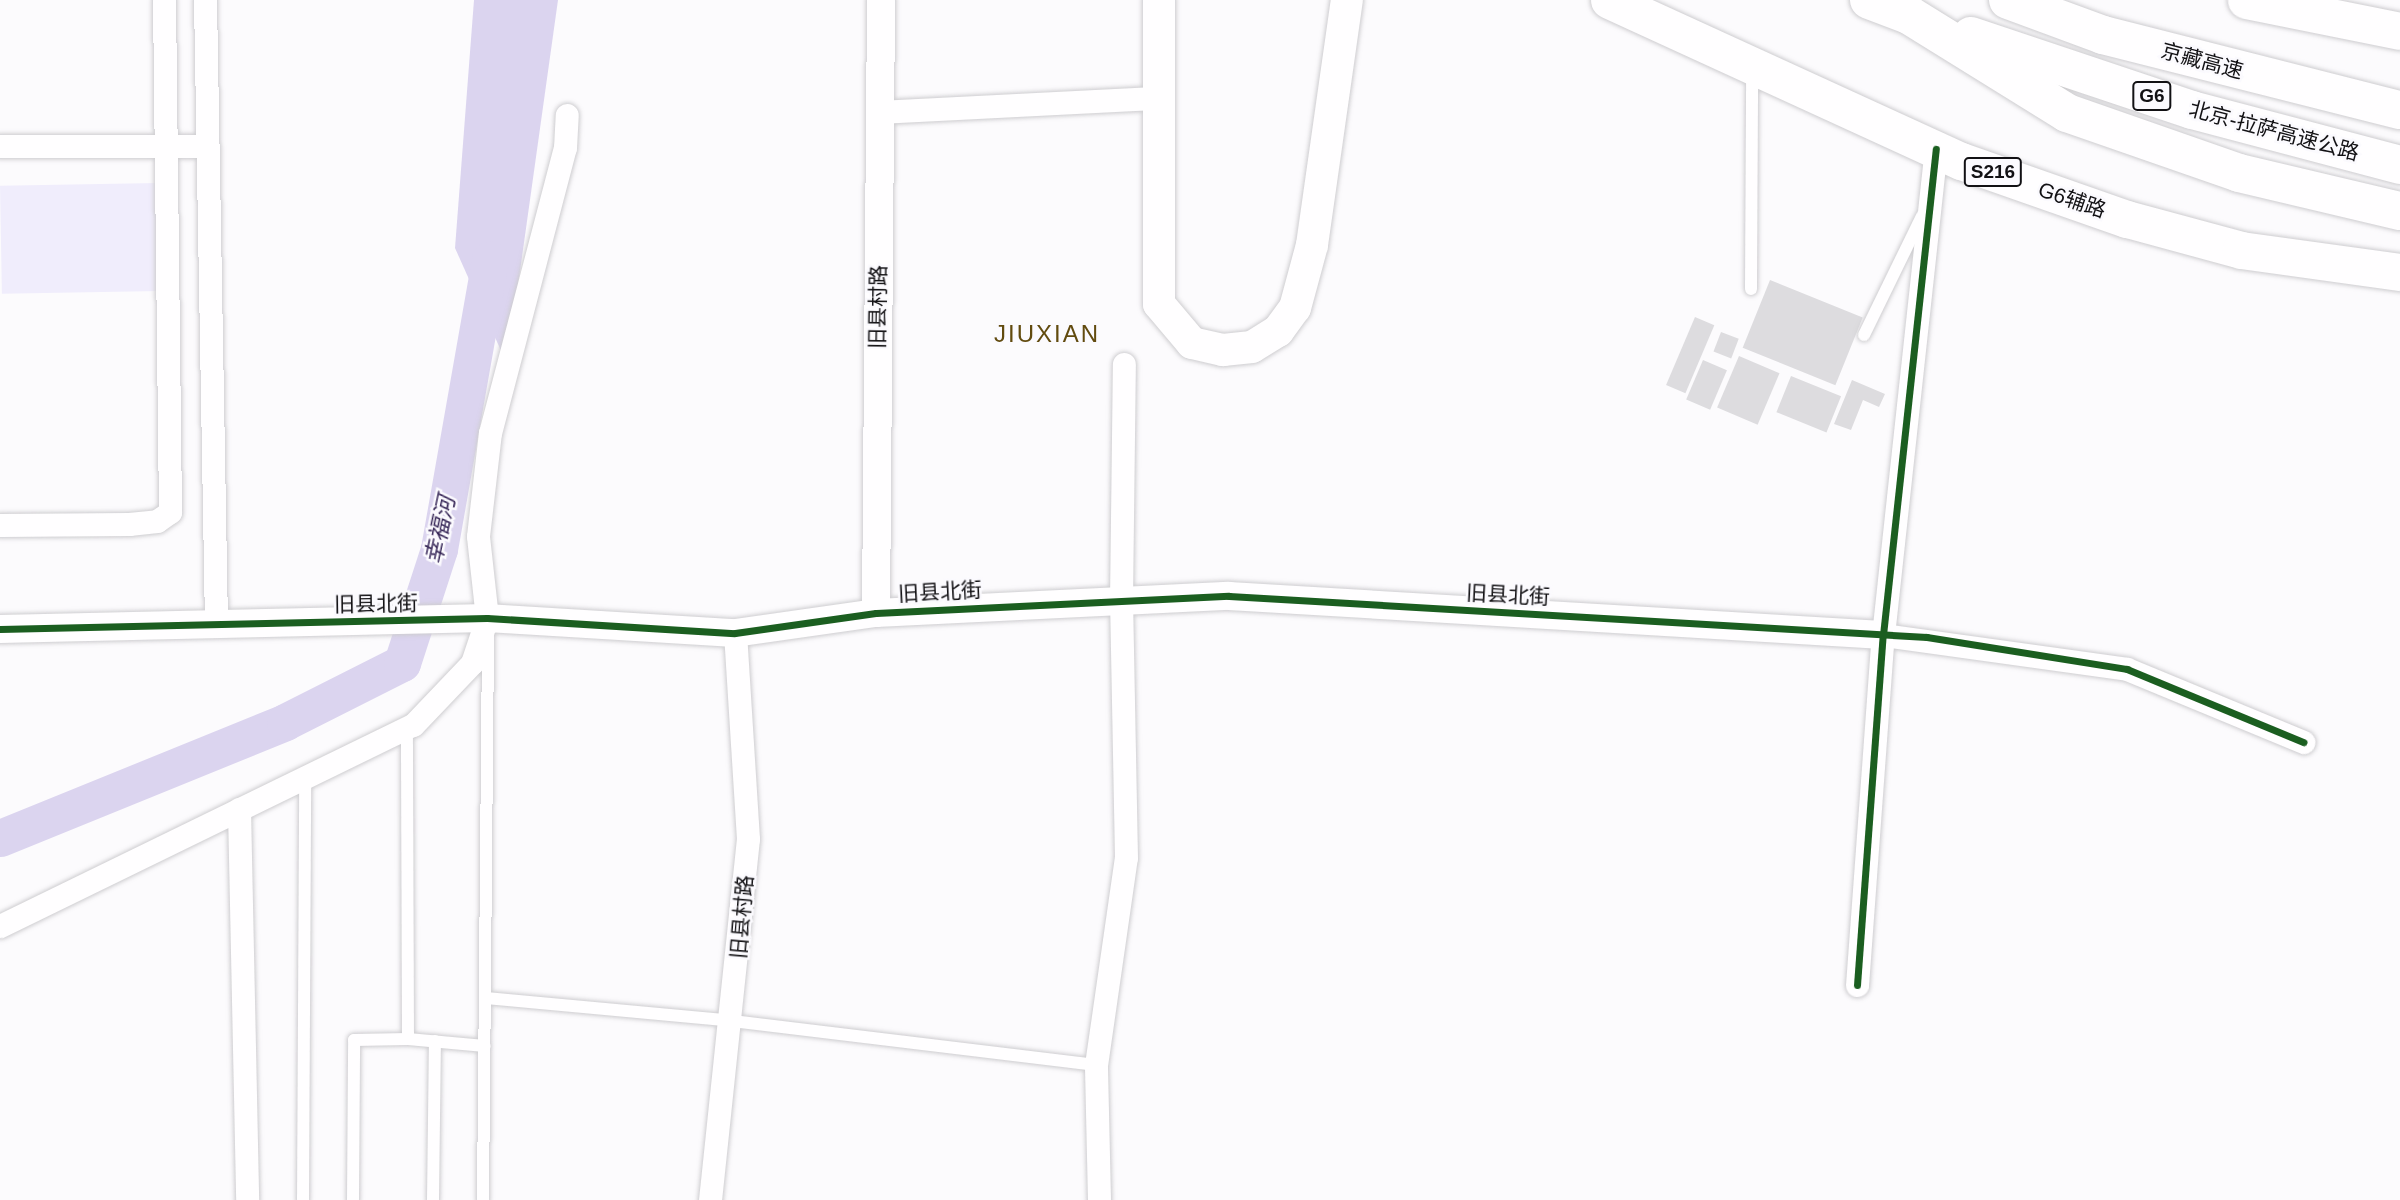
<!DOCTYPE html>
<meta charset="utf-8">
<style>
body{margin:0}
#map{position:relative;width:2400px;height:1200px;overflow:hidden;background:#fcfbfd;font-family:Helvetica,"Noto Sans SC",sans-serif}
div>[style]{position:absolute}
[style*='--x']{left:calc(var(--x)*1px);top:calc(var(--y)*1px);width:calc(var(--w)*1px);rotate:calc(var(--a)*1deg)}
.green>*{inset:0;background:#f0edfc;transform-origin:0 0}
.water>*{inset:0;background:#dbd4ef}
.river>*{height:37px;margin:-18.5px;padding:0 18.5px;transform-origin:18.5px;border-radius:18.5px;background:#dbd4ef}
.building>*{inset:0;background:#dddcdf;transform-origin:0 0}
.roads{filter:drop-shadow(0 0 2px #cecdd0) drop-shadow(0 0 2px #cecdd0)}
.service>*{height:12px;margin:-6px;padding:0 6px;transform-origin:6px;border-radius:6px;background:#fffeff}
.minor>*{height:23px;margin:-11.5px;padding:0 11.5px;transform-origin:11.5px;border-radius:11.5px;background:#fffeff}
.tertiary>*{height:28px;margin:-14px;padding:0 14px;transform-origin:14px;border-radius:14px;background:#fffeff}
.secondary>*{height:32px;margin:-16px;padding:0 16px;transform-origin:16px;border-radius:16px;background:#fffeff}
.primary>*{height:37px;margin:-18.5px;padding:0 18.5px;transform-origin:18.5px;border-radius:18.5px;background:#fffeff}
.motorway>*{height:38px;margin:-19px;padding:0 19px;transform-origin:19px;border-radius:19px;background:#fffeff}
.cycleway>*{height:7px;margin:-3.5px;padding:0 3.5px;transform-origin:3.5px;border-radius:3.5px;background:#1b5e20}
span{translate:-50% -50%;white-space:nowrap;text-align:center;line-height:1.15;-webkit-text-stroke:5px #fbfafe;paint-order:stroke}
.shield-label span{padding:2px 5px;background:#fbfafe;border:2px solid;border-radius:5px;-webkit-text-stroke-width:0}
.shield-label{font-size:19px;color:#121114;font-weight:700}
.street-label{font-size:21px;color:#121114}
.water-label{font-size:23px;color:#392959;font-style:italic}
.quarter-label{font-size:24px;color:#624b0f;letter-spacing:2px}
</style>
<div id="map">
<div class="green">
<div style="left:158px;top:183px;width:108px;height:158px;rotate:89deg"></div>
</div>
<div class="water">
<div style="clip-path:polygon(474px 0,558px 0,507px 364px,455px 248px)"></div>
</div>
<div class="river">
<div style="--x:0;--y:838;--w:308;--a:-22.1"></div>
<div style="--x:285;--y:722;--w:131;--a:-26.8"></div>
<div style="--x:402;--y:663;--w:120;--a:-72"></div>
<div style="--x:439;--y:549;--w:294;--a:-80"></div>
</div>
<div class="building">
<div style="left:1770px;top:280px;width:100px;height:73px;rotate:22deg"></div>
<div style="left:1695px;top:317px;width:21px;height:74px;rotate:23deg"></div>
<div style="left:1721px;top:332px;width:19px;height:21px;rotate:21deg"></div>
<div style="left:1739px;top:356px;width:44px;height:56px;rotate:23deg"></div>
<div style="left:1703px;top:360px;width:26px;height:43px;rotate:23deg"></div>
<div style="left:1791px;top:376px;width:54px;height:39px;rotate:22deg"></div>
<div style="clip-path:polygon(1852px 380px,1885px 394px,1879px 407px,1863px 400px,1851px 430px,1834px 424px)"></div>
</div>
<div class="roads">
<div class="service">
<div style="--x:1751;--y:289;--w:218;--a:-89.7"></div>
<div style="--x:1864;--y:335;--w:132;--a:-64"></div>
<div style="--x:486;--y:998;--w:247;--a:5.3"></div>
<div style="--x:732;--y:1021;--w:367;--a:6.9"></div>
<div style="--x:408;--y:1039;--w:77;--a:5.2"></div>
<div style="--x:303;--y:1200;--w:423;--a:-89.7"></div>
<div style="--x:353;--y:1200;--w:160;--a:-89.6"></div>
<div style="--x:354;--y:1040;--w:54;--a:-1.1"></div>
<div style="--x:408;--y:1039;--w:311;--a:-90.2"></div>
<div style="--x:433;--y:1200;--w:159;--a:-89.3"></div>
<div style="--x:483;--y:1200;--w:564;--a:-89.49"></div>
</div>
<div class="minor">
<div style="--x:205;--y:0;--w:625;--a:88.99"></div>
<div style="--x:880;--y:112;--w:278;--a:-2.9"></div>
<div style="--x:0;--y:146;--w:207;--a:0"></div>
<div style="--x:0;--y:525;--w:129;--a:-0.4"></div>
<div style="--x:129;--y:524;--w:28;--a:-6"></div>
<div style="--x:157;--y:521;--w:16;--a:-35"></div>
<div style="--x:170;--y:512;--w:512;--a:-90.67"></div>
<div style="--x:1883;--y:635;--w:246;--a:7.9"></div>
<div style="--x:2127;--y:669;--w:191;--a:22.5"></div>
<div style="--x:239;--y:809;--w:391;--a:88.8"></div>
<div style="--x:0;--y:926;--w:459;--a:-26"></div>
<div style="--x:413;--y:725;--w:86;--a:-46.4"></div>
<div style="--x:472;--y:663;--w:47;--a:-71.6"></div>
<div style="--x:487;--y:618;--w:82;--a:-96.3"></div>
<div style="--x:478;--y:536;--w:104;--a:-83.4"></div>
<div style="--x:490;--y:433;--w:295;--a:-75.3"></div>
<div style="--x:565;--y:148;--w:33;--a:-87"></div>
<div style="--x:1857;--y:985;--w:351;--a:-85.8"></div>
<div style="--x:1883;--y:635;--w:489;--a:-83.8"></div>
<div style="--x:710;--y:1200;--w:363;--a:-84"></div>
<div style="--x:748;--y:839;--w:206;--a:-93.6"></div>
<div style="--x:1099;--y:1200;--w:135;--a:-91.3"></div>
<div style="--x:1096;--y:1065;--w:209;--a:-81.8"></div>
<div style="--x:1126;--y:858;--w:258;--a:-91.1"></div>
<div style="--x:1121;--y:600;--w:236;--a:-89.3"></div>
</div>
<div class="tertiary">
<div style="--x:876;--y:613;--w:613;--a:-89.53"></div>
<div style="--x:0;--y:629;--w:487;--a:-1.3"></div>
<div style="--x:487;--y:618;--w:248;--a:3.5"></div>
<div style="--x:735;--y:633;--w:142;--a:-8.1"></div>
<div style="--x:876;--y:613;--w:353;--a:-2.8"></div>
<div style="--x:1229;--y:596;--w:655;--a:3.41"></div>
</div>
<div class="secondary">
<div style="--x:1159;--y:0;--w:304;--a:90"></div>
<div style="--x:1159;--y:304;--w:51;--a:49.8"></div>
<div style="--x:1192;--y:343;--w:32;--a:13"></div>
<div style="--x:1223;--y:350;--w:29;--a:-6"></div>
<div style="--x:1252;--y:347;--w:31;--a:-32"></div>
<div style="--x:1278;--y:331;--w:29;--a:-54"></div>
<div style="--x:1295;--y:308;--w:65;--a:-74.9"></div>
<div style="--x:1312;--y:245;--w:247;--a:-81.9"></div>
</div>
<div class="primary">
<div style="--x:1609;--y:0;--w:387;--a:24.6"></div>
<div style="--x:1961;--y:161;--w:176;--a:19.3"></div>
<div style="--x:2127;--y:219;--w:118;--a:15.2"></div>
<div style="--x:2241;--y:250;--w:161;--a:7.9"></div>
<div style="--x:2246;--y:0;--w:157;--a:11.4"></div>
</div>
<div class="motorway">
<div style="--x:1869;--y:0;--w:43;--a:20.6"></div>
<div style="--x:1909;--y:15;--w:186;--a:31.8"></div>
<div style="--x:2067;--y:113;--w:182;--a:19.2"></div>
<div style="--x:2239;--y:173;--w:165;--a:13.3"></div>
<div style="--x:2008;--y:0;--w:101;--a:20.2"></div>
<div style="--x:2103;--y:35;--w:306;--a:14.2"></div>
<div style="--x:1971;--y:36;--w:233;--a:18.5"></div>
<div style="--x:2192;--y:110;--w:215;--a:14.8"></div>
</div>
</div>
<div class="cycleway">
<div style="--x:0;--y:629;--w:487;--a:-1.3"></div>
<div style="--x:487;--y:618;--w:248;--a:3.5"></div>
<div style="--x:735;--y:633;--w:142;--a:-8.1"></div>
<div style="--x:876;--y:613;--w:353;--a:-2.8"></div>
<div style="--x:1229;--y:596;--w:699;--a:3.36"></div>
<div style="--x:1927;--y:637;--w:203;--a:9.1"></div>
<div style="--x:2127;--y:669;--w:191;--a:22.5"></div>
<div style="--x:1857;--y:985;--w:351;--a:-85.8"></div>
<div style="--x:1883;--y:635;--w:489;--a:-83.8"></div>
</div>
<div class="shield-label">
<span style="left:2152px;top:96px">G6</span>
<span style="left:1993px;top:172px">S216</span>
</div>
<div class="street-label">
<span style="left:2202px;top:61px;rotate:15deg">京藏高速</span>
<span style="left:2274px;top:131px;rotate:15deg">北京-拉萨高速公路</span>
<span style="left:2072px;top:200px;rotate:19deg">G6辅路</span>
<span style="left:878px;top:307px;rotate:-89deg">旧县村路</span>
<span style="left:940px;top:592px;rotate:-3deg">旧县北街</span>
<span style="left:1508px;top:595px;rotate:3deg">旧县北街</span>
<span style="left:376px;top:604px;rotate:-1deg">旧县北街</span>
<span style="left:742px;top:917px;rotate:-85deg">旧县村路</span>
</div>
<div class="water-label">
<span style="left:440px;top:530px;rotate:-78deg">幸福河</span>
</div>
<div class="quarter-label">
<span style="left:1047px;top:334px">JIUXIAN</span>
</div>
</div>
